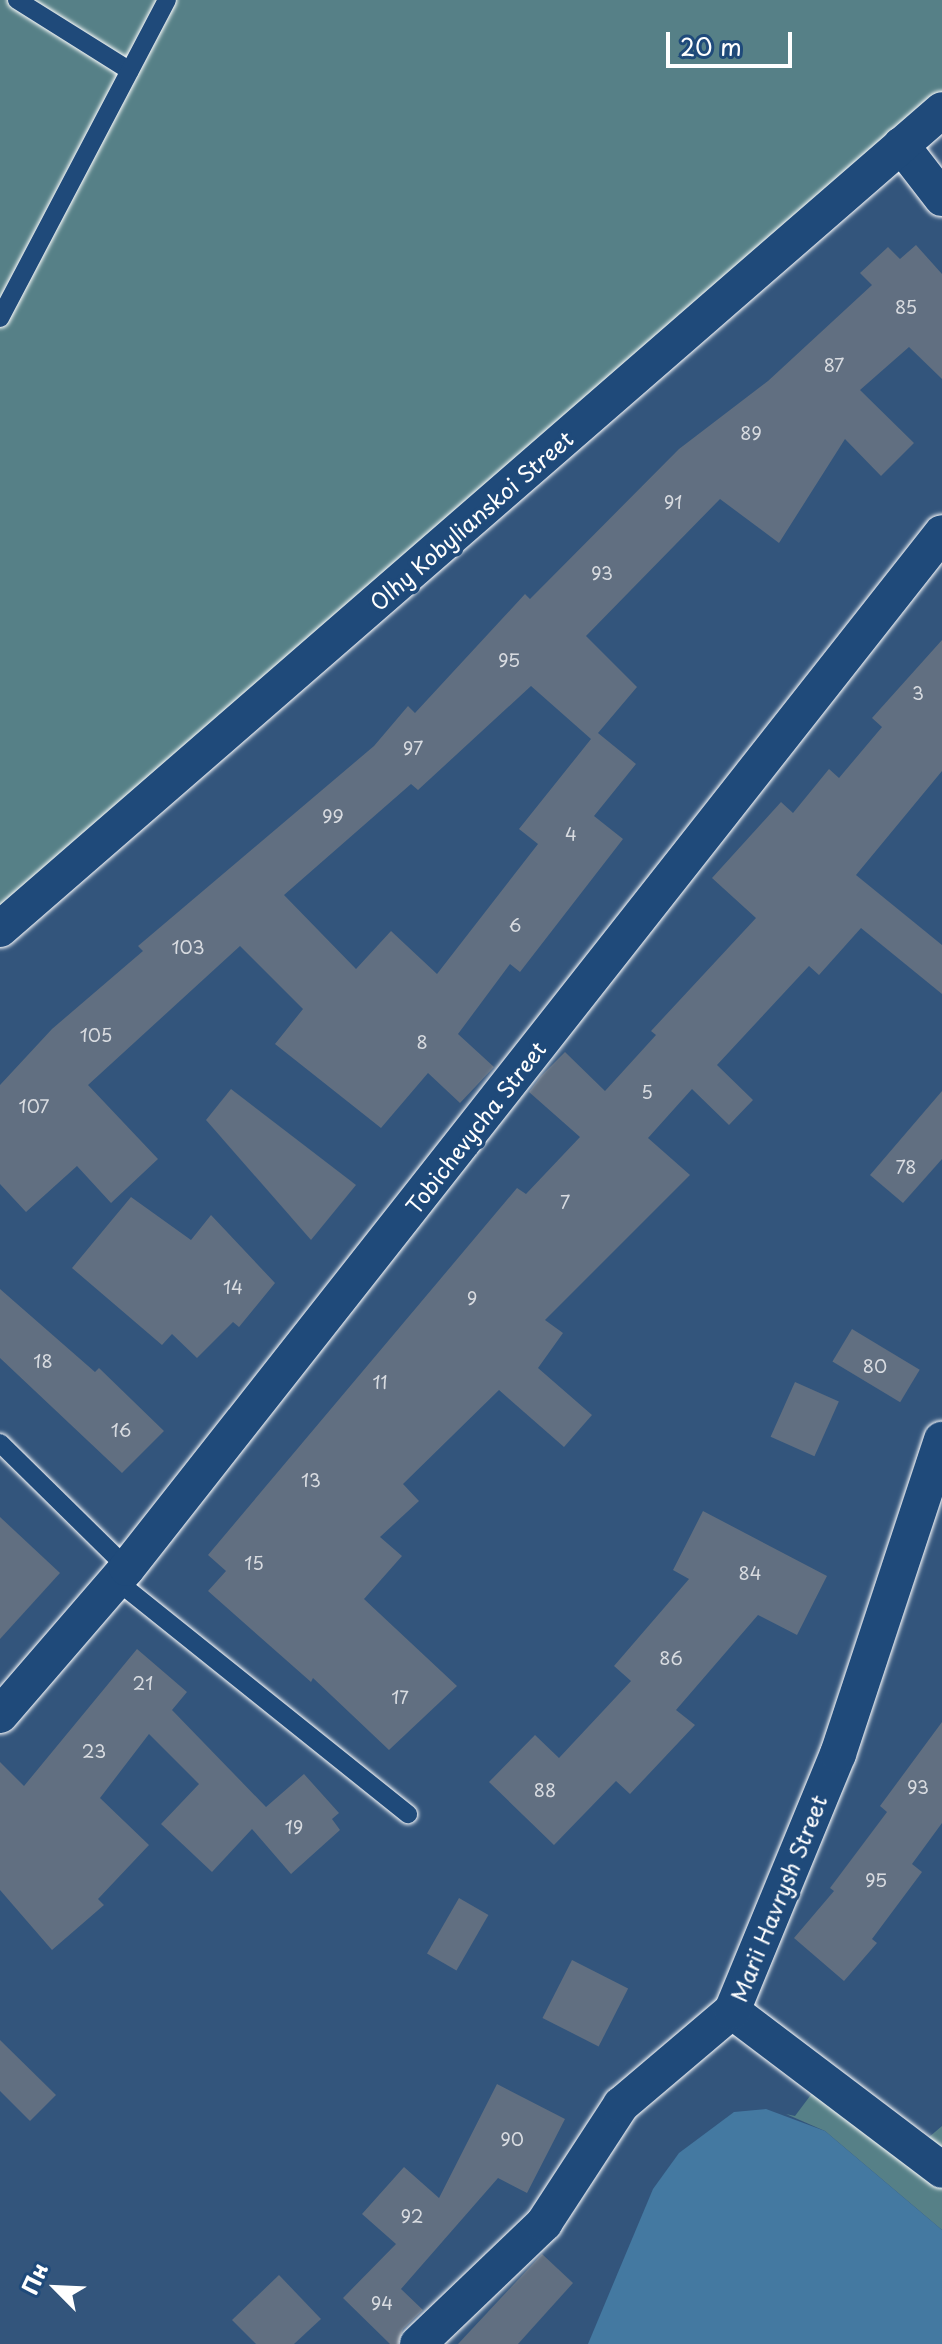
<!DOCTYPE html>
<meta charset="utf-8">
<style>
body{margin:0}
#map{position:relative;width:942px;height:2344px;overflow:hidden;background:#33557c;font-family:"Playpen Sans",sans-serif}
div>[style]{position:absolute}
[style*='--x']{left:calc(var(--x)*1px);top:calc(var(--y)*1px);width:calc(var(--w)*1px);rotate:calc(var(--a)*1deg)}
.green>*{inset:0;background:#568087}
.water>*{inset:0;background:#4479a1}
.building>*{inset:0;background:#616f81;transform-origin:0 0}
.roads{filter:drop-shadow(0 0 2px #fff) drop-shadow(0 0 2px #fff)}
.service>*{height:18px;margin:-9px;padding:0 9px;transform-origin:9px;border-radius:9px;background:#1f4a7a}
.minor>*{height:36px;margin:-18px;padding:0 18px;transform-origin:18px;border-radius:18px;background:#1f4a7a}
span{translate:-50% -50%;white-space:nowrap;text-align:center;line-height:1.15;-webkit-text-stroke:7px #1f4a7a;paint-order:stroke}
.number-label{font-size:18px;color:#d8dbe0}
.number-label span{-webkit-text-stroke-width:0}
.street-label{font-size:22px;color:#fff}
.north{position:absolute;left:16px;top:2248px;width:80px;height:80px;-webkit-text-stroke:6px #1f4a7a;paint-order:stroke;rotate:294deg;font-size:22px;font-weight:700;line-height:32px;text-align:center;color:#fff}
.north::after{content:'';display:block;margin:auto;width:28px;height:36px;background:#fff;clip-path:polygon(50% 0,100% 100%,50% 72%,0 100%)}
.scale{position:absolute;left:666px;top:32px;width:126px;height:36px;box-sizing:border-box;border:4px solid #fff;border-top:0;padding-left:10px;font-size:24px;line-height:28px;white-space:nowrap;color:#fff;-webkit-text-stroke:6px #1f4a7a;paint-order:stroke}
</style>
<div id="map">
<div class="green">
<div style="clip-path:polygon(0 0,942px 0,942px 109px,0 929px)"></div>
<div style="clip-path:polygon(822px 2080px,915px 2149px,942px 2126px,942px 2230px,825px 2131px,786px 2114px,795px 2116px)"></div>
</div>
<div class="water">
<div style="clip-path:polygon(766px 2109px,825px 2131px,942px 2230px,942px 2344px,588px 2344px,653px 2189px,679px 2153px,734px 2112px)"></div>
</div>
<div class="building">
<div style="clip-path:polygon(evenodd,916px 245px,942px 274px,942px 379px,909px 347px,860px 390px,914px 443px,881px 476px,845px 439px,779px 543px,720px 499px,586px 636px,637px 687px,598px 733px,636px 764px,594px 816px,623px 839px,520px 972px,510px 964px,458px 1034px,494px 1067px,460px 1103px,428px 1073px,381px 1128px,275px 1044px,303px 1009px,240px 946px,88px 1085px,158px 1159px,111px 1203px,77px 1166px,26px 1212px,0 1184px,0 1085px,52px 1029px,143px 951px,138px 946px,374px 746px,408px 706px,415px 713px,525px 594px,530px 599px,679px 449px,768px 381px,872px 285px,860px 273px,888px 247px,900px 259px,916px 245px,531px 686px,591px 739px,519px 829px,538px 844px,437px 974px,391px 931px,356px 969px,284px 895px,411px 784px,418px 790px,531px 686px)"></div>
<div style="clip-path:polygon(942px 640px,942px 771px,856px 875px,942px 945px,942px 994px,861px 928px,819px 975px,809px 966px,717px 1065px,753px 1100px,729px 1125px,692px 1089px,648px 1138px,690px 1175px,545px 1320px,563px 1333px,538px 1368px,592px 1415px,564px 1447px,499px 1390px,403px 1484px,419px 1501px,380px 1537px,402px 1556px,364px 1599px,457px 1686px,389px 1750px,313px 1678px,311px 1682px,208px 1591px,226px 1571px,208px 1555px,517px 1188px,526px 1194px,580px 1137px,529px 1092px,541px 1076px,565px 1052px,605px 1091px,656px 1035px,651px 1031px,756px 918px,712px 878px,781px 802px,793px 813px,829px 769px,839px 778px,882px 727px,872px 718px)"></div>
<div style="clip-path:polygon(231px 1089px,356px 1185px,311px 1240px,206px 1120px)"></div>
<div style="clip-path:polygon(942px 1091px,942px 1159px,903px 1203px,870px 1175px)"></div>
<div style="clip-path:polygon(131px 1197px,191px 1240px,211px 1215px,275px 1283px,239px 1327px,233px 1322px,197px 1358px,172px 1334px,162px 1345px,72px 1268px)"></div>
<div style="clip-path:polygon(0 1289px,95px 1372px,99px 1368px,164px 1431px,122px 1473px,0 1358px)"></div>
<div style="left:852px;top:1329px;width:79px;height:38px;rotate:31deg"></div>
<div style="left:795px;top:1382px;width:48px;height:60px;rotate:24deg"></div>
<div style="clip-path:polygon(703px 1511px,827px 1576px,797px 1635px,758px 1615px,676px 1710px,695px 1725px,630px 1794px,616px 1781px,554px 1845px,489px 1782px,535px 1735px,559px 1758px,631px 1681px,614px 1666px,689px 1579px,673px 1570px)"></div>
<div style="clip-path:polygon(0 1517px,60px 1573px,0 1639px)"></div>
<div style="clip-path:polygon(137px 1649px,187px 1692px,172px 1710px,266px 1807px,304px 1774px,339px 1813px,332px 1819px,340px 1830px,291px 1874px,252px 1829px,212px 1872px,161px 1824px,199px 1784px,149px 1734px,100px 1798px,149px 1845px,98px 1899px,104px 1905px,52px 1950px,0 1890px,0 1762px,24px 1786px)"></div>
<div style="clip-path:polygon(942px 1722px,942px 1823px,912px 1864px,922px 1872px,872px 1939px,877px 1943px,844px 1981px,794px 1938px,834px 1891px,830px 1888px,887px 1812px,880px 1806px)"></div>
<div style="left:459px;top:1898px;width:34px;height:64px;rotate:30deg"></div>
<div style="left:572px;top:1960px;width:63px;height:65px;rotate:27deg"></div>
<div style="clip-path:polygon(0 2040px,56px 2095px,30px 2121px,0 2091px)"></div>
<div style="clip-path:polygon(497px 2084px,565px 2119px,527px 2193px,498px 2178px,401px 2289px,423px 2310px,403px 2329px,398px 2344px,390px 2344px,343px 2298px,396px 2244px,362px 2214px,404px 2167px,439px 2198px)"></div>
<div style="clip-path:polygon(542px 2254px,573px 2283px,518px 2344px,458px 2344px)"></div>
<div style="clip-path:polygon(279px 2275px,321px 2319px,294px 2344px,256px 2344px,232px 2320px)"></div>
</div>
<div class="roads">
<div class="service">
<div style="--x:17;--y:0;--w:133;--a:32.1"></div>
<div style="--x:0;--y:318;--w:359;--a:-62.3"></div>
<div style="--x:0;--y:1443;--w:178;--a:44.5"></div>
<div style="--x:117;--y:1581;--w:373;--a:38.7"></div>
</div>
<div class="minor">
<div style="--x:901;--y:145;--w:67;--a:52.3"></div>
<div style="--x:0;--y:929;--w:1248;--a:-41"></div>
<div style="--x:0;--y:1715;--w:194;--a:-49.2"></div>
<div style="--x:127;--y:1568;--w:1317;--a:-51.78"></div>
<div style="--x:732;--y:2011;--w:263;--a:37.1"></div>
<div style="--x:418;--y:2344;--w:175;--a:-43.8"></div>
<div style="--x:544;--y:2223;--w:141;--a:-56.9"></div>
<div style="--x:621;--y:2105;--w:145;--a:-40.3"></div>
<div style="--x:732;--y:2011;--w:278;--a:-67.6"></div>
<div style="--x:838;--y:1754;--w:331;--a:-71.7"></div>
</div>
</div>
<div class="number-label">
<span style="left:906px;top:307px">85</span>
<span style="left:834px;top:365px">87</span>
<span style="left:751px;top:433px">89</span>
<span style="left:673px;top:502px">91</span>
<span style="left:602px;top:573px">93</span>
<span style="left:509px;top:660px">95</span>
<span style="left:918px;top:693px">3</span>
<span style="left:413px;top:748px">97</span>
<span style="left:333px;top:816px">99</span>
<span style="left:571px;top:834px">4</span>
<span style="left:515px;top:925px">6</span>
<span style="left:188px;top:947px">103</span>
<span style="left:96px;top:1035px">105</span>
<span style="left:422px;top:1042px">8</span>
<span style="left:647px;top:1092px">5</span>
<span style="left:34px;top:1106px">107</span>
<span style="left:906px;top:1167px">78</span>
<span style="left:565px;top:1202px">7</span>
<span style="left:233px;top:1287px">14</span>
<span style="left:472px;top:1298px">9</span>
<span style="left:43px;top:1361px">18</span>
<span style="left:875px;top:1366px">80</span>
<span style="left:380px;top:1382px">11</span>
<span style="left:121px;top:1430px">16</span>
<span style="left:311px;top:1480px">13</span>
<span style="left:254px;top:1563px">15</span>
<span style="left:750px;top:1573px">84</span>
<span style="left:671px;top:1658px">86</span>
<span style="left:143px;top:1683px">21</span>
<span style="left:400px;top:1697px">17</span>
<span style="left:94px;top:1751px">23</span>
<span style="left:918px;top:1787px">93</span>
<span style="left:545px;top:1790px">88</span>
<span style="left:294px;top:1827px">19</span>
<span style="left:876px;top:1880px">95</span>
<span style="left:512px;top:2139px">90</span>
<span style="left:412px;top:2216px">92</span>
<span style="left:382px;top:2303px">94</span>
</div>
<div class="street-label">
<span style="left:471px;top:520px;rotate:-41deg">Olhy Kobylianskoi Street</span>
<span style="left:475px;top:1127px;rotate:-52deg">Tobichevycha Street</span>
<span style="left:778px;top:1898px;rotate:-68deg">Marii Havrysh Street</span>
</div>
<div class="north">Пн</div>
<div class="scale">20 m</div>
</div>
